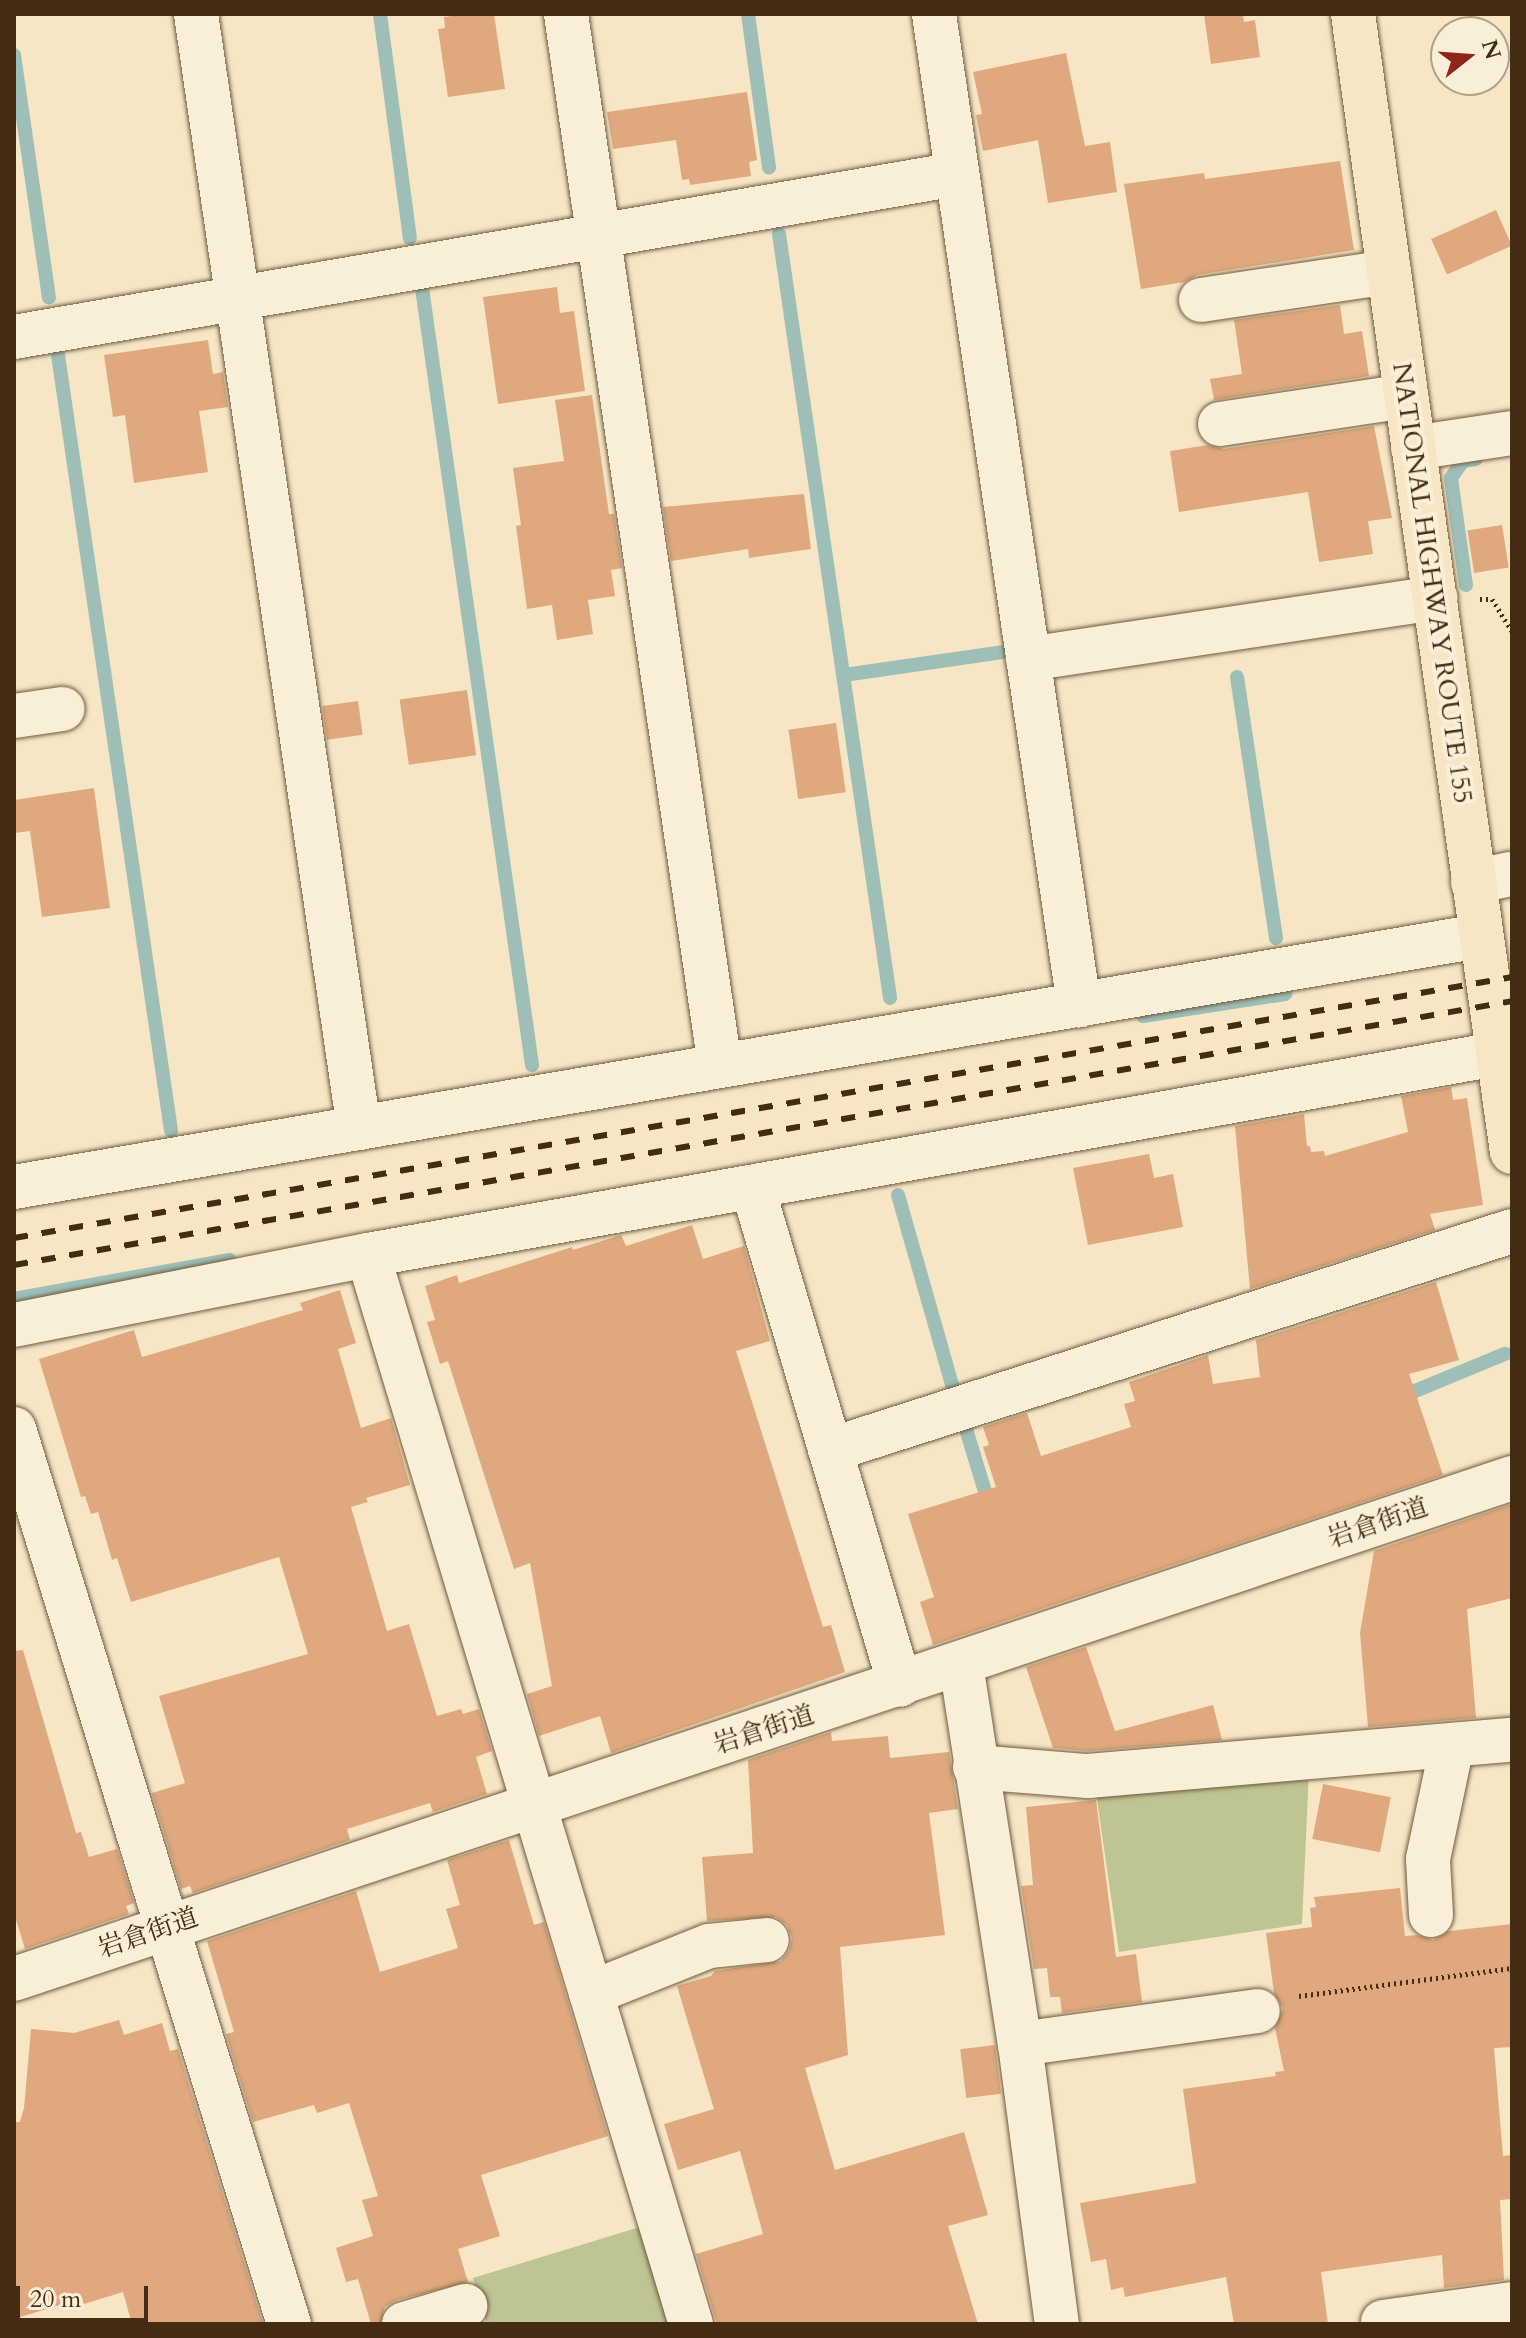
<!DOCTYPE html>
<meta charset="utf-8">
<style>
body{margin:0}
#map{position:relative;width:1526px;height:2338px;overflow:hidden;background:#f6e6c4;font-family:Cardo,"Noto Serif JP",serif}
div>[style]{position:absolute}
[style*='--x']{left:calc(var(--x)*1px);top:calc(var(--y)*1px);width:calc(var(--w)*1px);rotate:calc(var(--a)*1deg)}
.green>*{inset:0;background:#bec492}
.stream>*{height:14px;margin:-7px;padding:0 7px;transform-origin:7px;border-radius:7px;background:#9dbfb7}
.building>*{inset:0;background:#dfa87e;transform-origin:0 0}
.path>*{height:5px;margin-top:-2.5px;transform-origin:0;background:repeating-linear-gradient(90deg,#442c13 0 2px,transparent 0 6px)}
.roads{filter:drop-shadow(0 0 2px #705a3f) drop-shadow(0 0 2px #705a3f)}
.minor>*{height:44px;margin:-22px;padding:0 22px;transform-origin:22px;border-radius:22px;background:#f9efd9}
.highway>*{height:44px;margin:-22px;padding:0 22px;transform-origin:22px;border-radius:22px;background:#f6e6c4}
.rail>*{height:6px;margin-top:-3px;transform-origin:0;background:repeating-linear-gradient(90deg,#442c13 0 14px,transparent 0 28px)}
span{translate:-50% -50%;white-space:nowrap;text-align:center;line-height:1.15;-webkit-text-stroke:8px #f9efd9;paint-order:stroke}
.street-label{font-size:26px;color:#442c13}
.frame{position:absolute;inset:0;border:16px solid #442c13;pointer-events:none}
.north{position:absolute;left:1430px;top:16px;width:80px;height:80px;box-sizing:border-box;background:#f9efd9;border:2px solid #b1a18a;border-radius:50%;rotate:73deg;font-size:22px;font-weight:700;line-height:32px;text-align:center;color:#442c13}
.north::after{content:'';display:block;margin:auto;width:28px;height:36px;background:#8f2418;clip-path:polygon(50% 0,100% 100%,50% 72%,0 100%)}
.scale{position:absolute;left:16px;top:2286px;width:132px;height:36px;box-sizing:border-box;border:4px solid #442c13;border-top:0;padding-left:10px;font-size:24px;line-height:28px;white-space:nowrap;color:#442c13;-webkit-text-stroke:6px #f9efd9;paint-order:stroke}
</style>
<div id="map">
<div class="green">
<div style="clip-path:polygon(1309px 1770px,1302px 1924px,1119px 1952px,1095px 1786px)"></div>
<div style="clip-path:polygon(640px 2227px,669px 2324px,487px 2324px,473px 2278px)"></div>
</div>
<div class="stream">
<div style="--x:380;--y:14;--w:226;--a:82.4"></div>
<div style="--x:748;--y:14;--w:155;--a:82.2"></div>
<div style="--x:14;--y:55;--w:245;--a:81.8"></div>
<div style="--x:779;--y:234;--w:772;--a:81.73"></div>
<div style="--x:421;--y:281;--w:792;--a:81.94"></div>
<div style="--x:58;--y:355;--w:784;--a:81.71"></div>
<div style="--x:1466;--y:585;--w:108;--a:-98"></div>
<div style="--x:1451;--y:478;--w:21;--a:-55"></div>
<div style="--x:1463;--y:461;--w:13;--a:-9"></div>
<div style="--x:844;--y:675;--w:162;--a:-8.2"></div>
<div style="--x:1237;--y:677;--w:264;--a:81.5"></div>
<div style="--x:1143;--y:1016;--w:144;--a:-8.8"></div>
<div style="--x:898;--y:1195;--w:201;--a:74.1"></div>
<div style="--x:14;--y:1299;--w:219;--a:-10.3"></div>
<div style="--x:1398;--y:1398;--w:116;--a:-22.4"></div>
<div style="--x:966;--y:1429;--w:83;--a:73.1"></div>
</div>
<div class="building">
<div style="clip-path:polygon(467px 14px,494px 14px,505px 89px,448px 97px,438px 29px,445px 28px,444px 17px)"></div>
<div style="clip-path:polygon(1204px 14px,1243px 14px,1244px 22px,1255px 20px,1260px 57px,1211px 64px)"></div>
<div style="clip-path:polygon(1066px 53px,1085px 146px,1110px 142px,1117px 192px,1048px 203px,1038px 140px,983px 151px,976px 115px,982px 114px,973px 72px)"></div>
<div style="clip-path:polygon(747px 92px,757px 160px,749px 162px,751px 176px,690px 185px,689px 179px,682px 180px,676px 140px,613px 149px,607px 112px)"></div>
<div style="clip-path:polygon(1340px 161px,1354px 250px,1197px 275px,1184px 282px,1141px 289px,1124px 184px,1204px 173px,1205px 179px)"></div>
<div style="left:1496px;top:210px;width:39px;height:71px;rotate:66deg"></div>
<div style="clip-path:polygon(557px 287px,560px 313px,574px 311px,585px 391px,498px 404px,483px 297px)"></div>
<div style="clip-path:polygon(1340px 305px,1344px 334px,1362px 331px,1369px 376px,1214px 400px,1210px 379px,1242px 374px,1234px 320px)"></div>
<div style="clip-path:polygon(208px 340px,213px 374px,223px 372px,228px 407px,199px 411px,208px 472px,134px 483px,125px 415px,113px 417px,104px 355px)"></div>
<div style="clip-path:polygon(592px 395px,609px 514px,614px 514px,622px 568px,611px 570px,615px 596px,588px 600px,593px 634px,557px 640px,552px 605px,527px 609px,516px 526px,521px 525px,513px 468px,564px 461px,555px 400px)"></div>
<div style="clip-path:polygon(1374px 426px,1392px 518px,1368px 521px,1373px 554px,1319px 562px,1308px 492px,1179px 512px,1170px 451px,1208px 445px,1224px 449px)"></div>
<div style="clip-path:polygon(804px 494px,811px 549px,749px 558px,748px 549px,671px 561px,663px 507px)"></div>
<div style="left:1502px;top:525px;width:43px;height:35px;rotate:81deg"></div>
<div style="left:467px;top:690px;width:66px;height:68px;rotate:82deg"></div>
<div style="left:358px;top:701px;width:34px;height:36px;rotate:82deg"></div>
<div style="left:836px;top:723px;width:70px;height:48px;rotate:82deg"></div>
<div style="clip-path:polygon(94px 788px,110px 908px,42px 917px,30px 831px,14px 833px,14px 800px)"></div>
<div style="clip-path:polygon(1451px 1087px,1453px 1100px,1467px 1098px,1483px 1205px,1430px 1214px,1435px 1230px,1250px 1289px,1235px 1126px,1304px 1114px,1307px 1146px,1310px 1146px,1311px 1152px,1324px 1151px,1325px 1156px,1408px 1132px,1401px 1096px)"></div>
<div style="clip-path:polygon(1149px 1154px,1154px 1178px,1173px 1174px,1183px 1227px,1088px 1245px,1073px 1168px)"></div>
<div style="clip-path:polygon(692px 1225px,703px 1259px,744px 1246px,770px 1341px,736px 1351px,823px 1627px,831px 1625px,845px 1672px,611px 1753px,600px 1716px,539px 1736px,527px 1694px,552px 1686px,530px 1563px,514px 1569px,448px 1361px,440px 1364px,427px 1322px,435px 1320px,425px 1286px,457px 1275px,459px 1283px,572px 1247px,573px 1250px,621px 1235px,626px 1246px)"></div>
<div style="clip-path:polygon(1436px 1282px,1459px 1360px,1409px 1374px,1443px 1475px,933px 1645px,920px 1602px,934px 1597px,908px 1514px,996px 1487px,983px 1447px,989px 1445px,983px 1427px,1027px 1413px,1041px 1456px,1131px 1427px,1124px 1404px,1135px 1401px,1129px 1382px,1208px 1355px,1213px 1384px,1260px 1377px,1256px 1340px)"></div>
<div style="clip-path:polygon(340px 1290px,356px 1343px,338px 1349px,361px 1428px,391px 1418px,410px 1485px,366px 1498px,368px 1502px,351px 1507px,387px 1631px,409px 1624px,437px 1716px,461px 1709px,463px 1714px,479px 1709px,492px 1751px,476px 1757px,487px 1794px,433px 1812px,430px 1803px,347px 1829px,350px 1840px,193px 1893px,190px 1886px,181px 1889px,152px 1793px,185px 1783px,159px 1696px,308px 1654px,279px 1557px,131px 1602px,117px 1558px,112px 1560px,98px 1512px,91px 1514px,85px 1496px,81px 1497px,39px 1359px,134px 1330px,142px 1357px,303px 1310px,300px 1303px)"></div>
<div style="clip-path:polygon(1512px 1504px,1512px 1598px,1467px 1609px,1476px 1718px,1368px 1727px,1360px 1633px,1374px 1551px)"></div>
<div style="clip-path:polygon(1086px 1647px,1115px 1731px,1213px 1705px,1222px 1740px,1088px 1751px,1053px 1748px,1026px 1667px)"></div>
<div style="clip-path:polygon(23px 1650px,76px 1833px,81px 1832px,89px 1857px,117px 1849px,134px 1903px,126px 1906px,129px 1914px,25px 1949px,14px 1913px,14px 1651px)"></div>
<div style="clip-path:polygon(831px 1732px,832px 1741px,888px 1736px,890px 1758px,949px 1752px,958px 1809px,929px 1813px,945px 1935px,840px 1947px,848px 2055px,805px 2068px,835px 2170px,964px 2132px,988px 2215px,948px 2226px,978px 2324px,717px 2324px,696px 2254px,763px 2234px,740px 2151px,678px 2170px,664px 2124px,714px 2109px,677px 1986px,711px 1976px,715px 1971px,781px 1961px,789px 1951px,792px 1938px,787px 1925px,776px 1917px,707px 1921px,702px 1857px,753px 1853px,748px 1760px)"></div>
<div style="left:1323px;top:1784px;width:69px;height:56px;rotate:11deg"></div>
<div style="clip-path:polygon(1096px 1800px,1116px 1957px,1136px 1954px,1142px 2002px,1062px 2013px,1060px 1997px,1050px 1997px,1047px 1968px,1034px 1969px,1021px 1886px,1033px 1885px,1026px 1807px)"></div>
<div style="clip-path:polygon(509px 1840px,534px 1925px,544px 1922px,608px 2136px,481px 2175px,500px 2236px,458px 2249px,468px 2282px,397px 2300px,385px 2307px,380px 2324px,371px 2324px,358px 2279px,346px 2282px,336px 2248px,373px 2236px,362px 2200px,378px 2196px,349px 2103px,317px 2113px,314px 2105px,253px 2122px,226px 2034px,234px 2032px,207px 1941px,356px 1891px,380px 1972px,458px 1948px,446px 1909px,460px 1905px,447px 1860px)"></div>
<div style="clip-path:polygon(1400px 1888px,1405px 1936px,1417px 1935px,1433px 1940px,1449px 1931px,1512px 1924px,1512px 2047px,1494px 2048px,1503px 2156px,1512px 2155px,1512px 2199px,1500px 2200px,1504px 2280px,1444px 2288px,1442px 2255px,1321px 2272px,1328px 2324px,1234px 2324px,1226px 2277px,1125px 2297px,1123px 2287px,1111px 2290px,1106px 2259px,1091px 2262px,1080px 2203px,1196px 2183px,1183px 2089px,1276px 2076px,1275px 2072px,1284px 2071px,1275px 2028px,1283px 2008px,1274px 1993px,1266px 1933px,1312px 1927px,1310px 1908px,1316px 1907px,1314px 1897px)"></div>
<div style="clip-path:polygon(119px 2020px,124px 2035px,162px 2023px,170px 2051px,178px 2049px,263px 2324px,132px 2324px,123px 2292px,84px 2304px,82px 2298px,14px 2319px,14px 2122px,20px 2122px,24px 2108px,31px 2029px,74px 2033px)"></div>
<div style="left:995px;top:2045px;width:49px;height:35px;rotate:83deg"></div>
</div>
<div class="path">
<div style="--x:1480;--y:599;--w:12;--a:0"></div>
<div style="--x:1492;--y:599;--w:38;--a:58"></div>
<div style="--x:1299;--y:1996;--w:215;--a:-7.5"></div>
</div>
<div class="roads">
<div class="minor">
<div style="--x:196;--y:14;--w:1126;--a:81.68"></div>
<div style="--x:566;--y:14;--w:1063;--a:81.67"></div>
<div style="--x:934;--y:14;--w:1002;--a:81.68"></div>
<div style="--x:1201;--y:300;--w:190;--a:-8.5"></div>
<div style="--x:14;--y:337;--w:957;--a:-9.81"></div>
<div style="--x:1220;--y:424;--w:188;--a:-8.6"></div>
<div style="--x:1413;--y:448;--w:100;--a:-8.6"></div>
<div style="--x:1028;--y:659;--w:412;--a:-8.5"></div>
<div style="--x:14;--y:716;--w:49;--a:-8.3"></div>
<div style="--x:1473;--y:882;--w:40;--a:-12"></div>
<div style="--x:14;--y:1187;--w:1487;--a:-9.72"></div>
<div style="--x:753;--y:1189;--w:517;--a:73.49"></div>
<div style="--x:368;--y:1255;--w:1117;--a:73.19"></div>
<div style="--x:14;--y:1325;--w:361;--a:-11.2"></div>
<div style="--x:368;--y:1255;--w:1146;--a:-10.1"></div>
<div style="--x:14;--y:1429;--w:936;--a:72.92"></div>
<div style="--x:830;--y:1450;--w:716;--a:-17.8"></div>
<div style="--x:961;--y:1664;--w:385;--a:81.2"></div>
<div style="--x:1020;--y:2044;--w:282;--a:82.5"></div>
<div style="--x:975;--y:1767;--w:113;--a:4.6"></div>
<div style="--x:1088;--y:1776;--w:426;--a:-4.9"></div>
<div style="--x:1431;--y:1915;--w:56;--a:-93.1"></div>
<div style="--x:1428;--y:1859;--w:116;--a:-78.1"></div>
<div style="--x:14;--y:1979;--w:1580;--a:-18.49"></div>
<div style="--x:591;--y:1993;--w:127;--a:-21.7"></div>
<div style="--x:709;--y:1946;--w:58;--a:-5.9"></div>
<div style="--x:1020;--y:2044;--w:240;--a:-7.9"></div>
<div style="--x:1383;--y:2322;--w:130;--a:-7.9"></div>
<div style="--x:404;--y:2324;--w:64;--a:-16.4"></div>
</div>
<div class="highway">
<div style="--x:1353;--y:14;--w:1149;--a:82.05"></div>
</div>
</div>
<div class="rail">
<div style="--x:14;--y:1238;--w:1521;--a:-9.88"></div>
<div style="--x:14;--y:1265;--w:1521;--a:-9.99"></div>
</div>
<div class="street-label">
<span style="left:1432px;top:583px;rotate:82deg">NATIONAL HIGHWAY ROUTE 155</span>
<span style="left:1378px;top:1523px;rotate:-19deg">岩倉街道</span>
<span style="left:764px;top:1730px;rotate:-18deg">岩倉街道</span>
<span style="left:148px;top:1933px;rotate:-19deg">岩倉街道</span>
</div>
<div class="frame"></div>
<div class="north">N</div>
<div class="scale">20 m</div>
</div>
